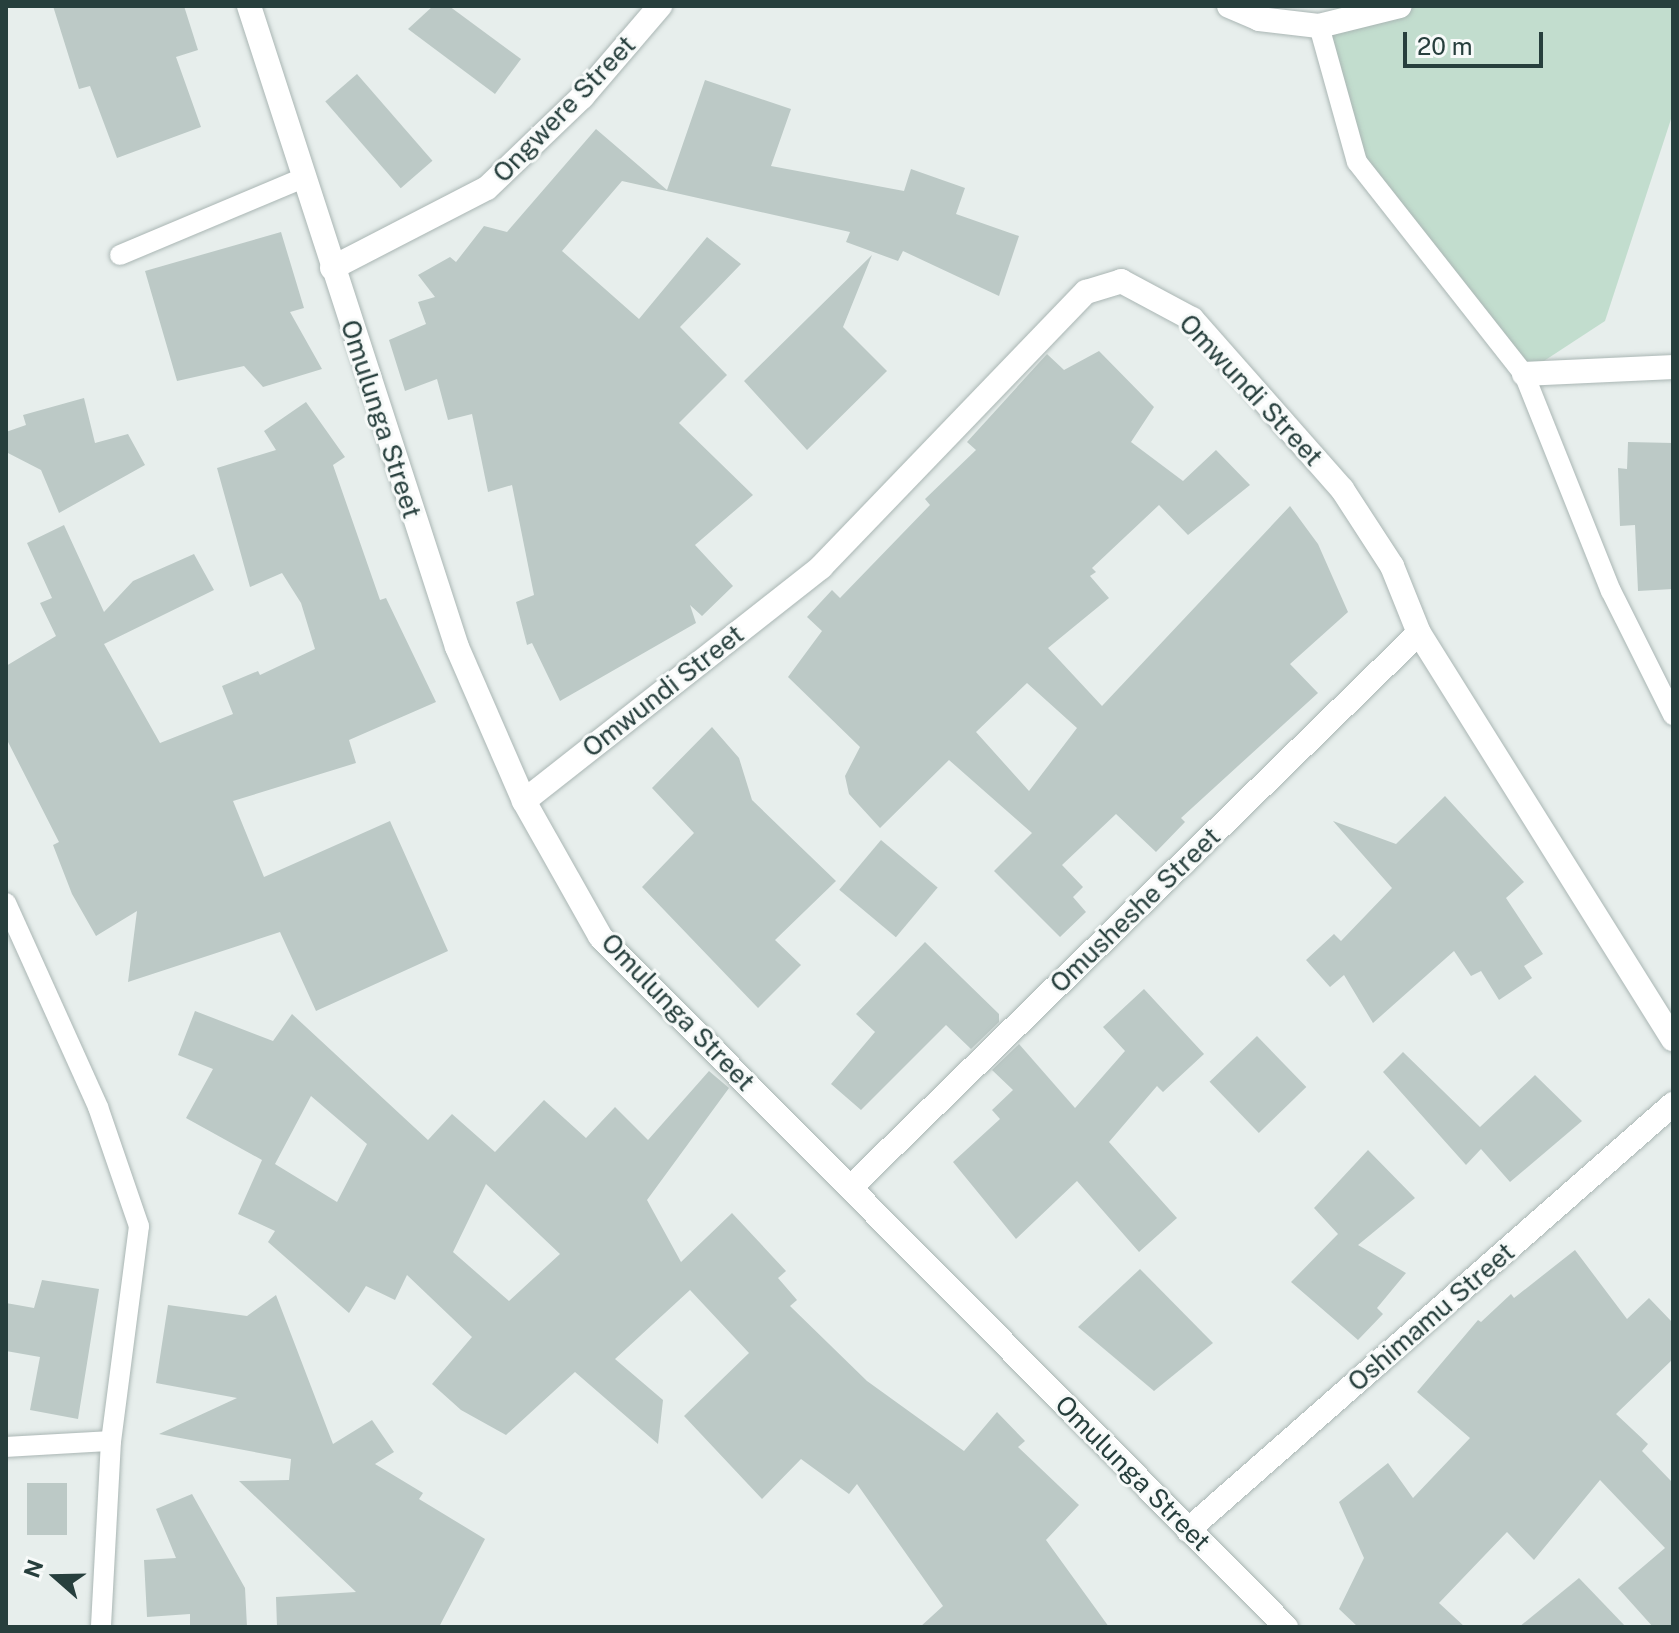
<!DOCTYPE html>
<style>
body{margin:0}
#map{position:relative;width:1679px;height:1633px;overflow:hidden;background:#e7eeec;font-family:"Public Sans",sans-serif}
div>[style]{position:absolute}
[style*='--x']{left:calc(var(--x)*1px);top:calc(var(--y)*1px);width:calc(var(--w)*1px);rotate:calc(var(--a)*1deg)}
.green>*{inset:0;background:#c2ddce}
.building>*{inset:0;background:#bcc9c6;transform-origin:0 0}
.roads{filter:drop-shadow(0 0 2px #aab6b4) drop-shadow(0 0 2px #aab6b4)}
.lane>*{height:20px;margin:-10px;padding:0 10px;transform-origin:10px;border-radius:10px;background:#fff}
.street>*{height:24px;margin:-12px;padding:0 12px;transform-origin:12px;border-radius:12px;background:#fff}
span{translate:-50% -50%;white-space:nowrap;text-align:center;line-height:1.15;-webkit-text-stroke:6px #f7faf9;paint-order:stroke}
.street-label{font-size:26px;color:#273f3d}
.frame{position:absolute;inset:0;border:8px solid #273f3d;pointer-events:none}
.north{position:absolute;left:16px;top:1537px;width:80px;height:80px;-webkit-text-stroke:6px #f7faf9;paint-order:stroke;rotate:290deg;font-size:22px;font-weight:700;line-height:32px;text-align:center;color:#273f3d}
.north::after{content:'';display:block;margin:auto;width:28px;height:36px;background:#273f3d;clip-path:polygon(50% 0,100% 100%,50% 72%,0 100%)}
.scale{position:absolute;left:1403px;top:32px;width:140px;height:36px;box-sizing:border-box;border:4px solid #273f3d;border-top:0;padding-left:10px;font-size:24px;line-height:28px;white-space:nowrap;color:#273f3d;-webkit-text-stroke:6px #f7faf9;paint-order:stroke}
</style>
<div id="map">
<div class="green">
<div style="clip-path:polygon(1400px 6px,1673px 6px,1673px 113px,1605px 321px,1524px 374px,1357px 162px,1319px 26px)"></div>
</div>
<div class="building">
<div style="clip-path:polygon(53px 6px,184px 6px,198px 50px,176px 57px,201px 127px,117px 158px,90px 86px,79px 89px)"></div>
<div style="clip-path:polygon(433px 6px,449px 6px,521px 59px,495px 94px,408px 29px)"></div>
<div style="left:357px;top:74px;width:115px;height:42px;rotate:49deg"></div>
<div style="clip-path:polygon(705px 80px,791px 109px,771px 166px,904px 191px,911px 169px,965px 188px,956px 214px,1019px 236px,999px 296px,903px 251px,898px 261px,846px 242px,850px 232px,622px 181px,562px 251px,639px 319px,707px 237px,741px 264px,680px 327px,727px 375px,679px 423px,753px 495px,695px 545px,733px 586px,702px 616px,690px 605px,696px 623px,560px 701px,532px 643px,527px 645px,516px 602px,534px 595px,512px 485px,488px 492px,472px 414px,448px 420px,437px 379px,405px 391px,389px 340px,426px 324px,418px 302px,435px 297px,418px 275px,450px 257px,456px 262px,484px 226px,507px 232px,596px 129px,667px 190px)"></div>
<div style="clip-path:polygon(281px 232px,304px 308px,290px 312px,322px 369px,263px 387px,244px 366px,177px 381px,145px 271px)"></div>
<div style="clip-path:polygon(872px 255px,843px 327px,887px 371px,807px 450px,744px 381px)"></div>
<div style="clip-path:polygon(evenodd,1099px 351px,1154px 407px,1131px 442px,1183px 481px,1216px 450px,1250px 485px,1188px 535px,1159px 505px,1092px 568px,1096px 572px,1090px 576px,1109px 598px,1048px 648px,1102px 706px,1290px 506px,1318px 544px,1348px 612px,1290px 664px,1318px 693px,1181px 818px,1185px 822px,1156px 852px,1116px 814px,1062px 865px,1083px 887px,1073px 897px,1086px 912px,1060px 937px,994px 871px,1032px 833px,949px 760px,880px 828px,849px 794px,845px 776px,860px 747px,788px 677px,822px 631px,807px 617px,832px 590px,840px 598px,930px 505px,925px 499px,976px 450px,967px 442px,1047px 354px,1064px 370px,1099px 351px,1027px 683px,1077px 728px,1029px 791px,976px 732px,1027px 683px)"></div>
<div style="clip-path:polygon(84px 398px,95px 443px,128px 434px,145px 465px,59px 513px,41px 470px,6px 452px,6px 432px,26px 425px,23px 415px)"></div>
<div style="clip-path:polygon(306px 402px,345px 457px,333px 465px,380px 600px,386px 598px,436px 702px,349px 740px,356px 763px,233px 801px,264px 877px,390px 821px,448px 951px,316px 1011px,280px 932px,128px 982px,137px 911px,96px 936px,72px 894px,53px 845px,59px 842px,6px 738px,6px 666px,56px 636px,40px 603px,52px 598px,27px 543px,64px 525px,104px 612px,133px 581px,194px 554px,214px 590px,104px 644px,160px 743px,233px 714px,222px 686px,258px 671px,260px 675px,315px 649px,301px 603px,282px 573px,250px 587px,217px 468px,276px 450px,264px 431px)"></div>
<div style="clip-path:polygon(1628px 442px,1673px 443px,1673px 589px,1638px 591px,1635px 525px,1620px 526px,1618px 468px,1627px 469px)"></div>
<div style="clip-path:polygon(712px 727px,739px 758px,752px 800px,836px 881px,775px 940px,801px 965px,758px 1008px,642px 887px,694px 833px,652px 788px)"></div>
<div style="clip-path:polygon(1445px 796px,1524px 882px,1506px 898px,1543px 954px,1524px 966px,1532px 978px,1499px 1000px,1481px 971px,1471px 976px,1454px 951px,1373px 1023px,1344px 975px,1330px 987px,1306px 960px,1334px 934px,1341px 941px,1392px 888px,1333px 821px,1396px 844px)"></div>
<div style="left:881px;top:840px;width:74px;height:65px;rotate:40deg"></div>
<div style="clip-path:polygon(925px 942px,999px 1014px,999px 1022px,971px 1049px,946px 1025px,861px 1110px,831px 1084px,875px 1032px,856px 1014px)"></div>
<div style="clip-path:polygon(1144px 989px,1204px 1054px,1163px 1092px,1157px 1086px,1109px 1142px,1177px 1218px,1139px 1252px,1077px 1181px,1016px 1239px,953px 1162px,1000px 1119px,992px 1110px,1013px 1090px,992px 1070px,1019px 1044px,1075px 1108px,1125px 1051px,1103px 1027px)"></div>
<div style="clip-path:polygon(evenodd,195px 1011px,273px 1041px,292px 1014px,428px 1140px,452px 1114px,495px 1152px,544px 1100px,586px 1138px,615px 1107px,648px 1140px,709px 1071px,729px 1088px,647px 1200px,681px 1262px,732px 1213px,786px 1271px,778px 1278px,797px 1300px,790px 1306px,867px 1381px,964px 1451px,997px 1412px,1025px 1441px,1018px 1447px,1079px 1505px,1046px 1540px,1109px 1627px,920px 1627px,943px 1606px,857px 1484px,849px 1494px,801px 1459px,762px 1499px,684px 1416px,749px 1353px,690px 1290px,615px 1359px,663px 1400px,658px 1444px,575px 1372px,506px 1435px,461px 1410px,432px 1384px,472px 1337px,407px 1275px,395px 1300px,366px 1286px,349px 1313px,268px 1242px,275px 1231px,238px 1214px,262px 1160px,186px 1118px,213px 1069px,178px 1055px,195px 1011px,311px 1096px,367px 1144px,337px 1202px,275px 1164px,311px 1096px,195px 1011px,486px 1184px,560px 1254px,509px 1301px,453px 1252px,486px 1184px)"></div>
<div style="left:1257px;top:1036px;width:71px;height:66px;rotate:46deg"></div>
<div style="clip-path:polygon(1403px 1052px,1480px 1127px,1535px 1075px,1582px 1121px,1510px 1182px,1481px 1149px,1466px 1165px,1383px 1072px)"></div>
<div style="clip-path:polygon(1368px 1150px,1415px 1198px,1358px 1245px,1406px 1273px,1377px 1308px,1383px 1314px,1358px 1340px,1291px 1282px,1338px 1234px,1314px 1208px)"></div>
<div style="clip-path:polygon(1575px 1250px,1627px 1319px,1649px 1298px,1673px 1323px,1673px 1359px,1616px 1414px,1648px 1444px,1642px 1451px,1673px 1483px,1673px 1627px,1653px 1627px,1618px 1588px,1665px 1548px,1600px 1480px,1534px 1560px,1507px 1532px,1439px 1603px,1465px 1627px,1358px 1627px,1339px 1609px,1364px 1558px,1339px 1502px,1388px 1463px,1413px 1498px,1470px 1438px,1417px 1392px,1478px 1320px,1481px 1322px,1511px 1294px,1514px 1298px)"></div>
<div style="clip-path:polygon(1140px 1269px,1213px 1343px,1154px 1391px,1078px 1327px)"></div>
<div style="clip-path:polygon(42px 1280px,99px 1289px,78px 1419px,30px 1410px,40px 1357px,6px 1351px,6px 1303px,34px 1308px)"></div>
<div style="clip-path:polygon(276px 1295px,333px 1444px,372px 1420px,394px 1452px,375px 1464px,423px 1493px,419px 1499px,485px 1539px,439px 1627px,277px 1627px,276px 1597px,356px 1592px,239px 1481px,289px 1480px,291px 1459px,159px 1434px,237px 1398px,156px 1383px,168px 1305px,247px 1316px)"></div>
<div style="left:27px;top:1483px;width:40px;height:52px"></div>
<div style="clip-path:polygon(192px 1494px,245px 1588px,247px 1627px,190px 1627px,190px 1614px,147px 1617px,144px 1560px,176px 1558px,156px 1509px)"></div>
<div style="clip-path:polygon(1579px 1578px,1626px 1627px,1519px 1627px)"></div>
</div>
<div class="roads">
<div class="lane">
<div style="--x:1319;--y:26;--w:141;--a:74.4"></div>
<div style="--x:1357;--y:162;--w:270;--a:51.8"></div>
<div style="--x:1524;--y:374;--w:234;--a:68.2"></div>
<div style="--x:1611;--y:591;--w:139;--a:63.4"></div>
<div style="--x:120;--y:255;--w:199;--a:-22.8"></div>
<div style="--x:6;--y:903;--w:224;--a:65.7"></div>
<div style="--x:98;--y:1107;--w:126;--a:71"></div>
<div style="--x:139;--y:1226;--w:217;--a:97.4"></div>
<div style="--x:111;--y:1441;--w:186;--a:93.1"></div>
<div style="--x:6;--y:1447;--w:105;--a:-3.3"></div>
</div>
<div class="street">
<div style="--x:249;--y:6;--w:674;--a:72.02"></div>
<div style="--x:457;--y:647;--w:168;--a:66.5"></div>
<div style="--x:524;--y:801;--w:155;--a:60.6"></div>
<div style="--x:600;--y:936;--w:974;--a:45.21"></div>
<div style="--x:1229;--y:6;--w:33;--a:23"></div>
<div style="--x:1259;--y:19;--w:60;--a:6.7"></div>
<div style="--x:1319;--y:26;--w:83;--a:-13.9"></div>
<div style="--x:332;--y:268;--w:174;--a:-27.3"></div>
<div style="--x:487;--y:188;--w:132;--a:-43.8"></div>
<div style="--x:582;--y:97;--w:120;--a:-49.4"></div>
<div style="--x:1524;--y:374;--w:149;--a:-2.7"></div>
<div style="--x:524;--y:801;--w:378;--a:-38.2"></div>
<div style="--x:821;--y:567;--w:382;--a:-46.1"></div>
<div style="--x:1086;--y:292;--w:37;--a:-17"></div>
<div style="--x:1121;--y:281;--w:81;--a:28.2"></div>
<div style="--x:1192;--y:319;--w:227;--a:48.6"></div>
<div style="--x:1342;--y:489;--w:92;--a:57"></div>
<div style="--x:1392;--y:566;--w:72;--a:68.1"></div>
<div style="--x:1419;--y:633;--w:479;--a:58"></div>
<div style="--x:851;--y:1187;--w:793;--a:-44.29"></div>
<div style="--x:1188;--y:1530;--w:646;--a:-41.29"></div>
</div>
</div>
<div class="street-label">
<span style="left:564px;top:109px;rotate:-46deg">Ongwere Street</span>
<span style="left:1251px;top:390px;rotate:47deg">Omwundi Street</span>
<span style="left:381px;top:419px;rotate:72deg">Omulunga Street</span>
<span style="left:663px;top:691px;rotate:-38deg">Omwundi Street</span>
<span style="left:1135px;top:910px;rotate:-44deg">Omusheshe Street</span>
<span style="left:678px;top:1012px;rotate:46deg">Omulunga Street</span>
<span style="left:1431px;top:1317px;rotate:-41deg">Oshimamu Street</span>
<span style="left:1133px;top:1473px;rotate:45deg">Omulunga Street</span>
</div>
<div class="frame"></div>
<div class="north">N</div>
<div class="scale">20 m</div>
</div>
